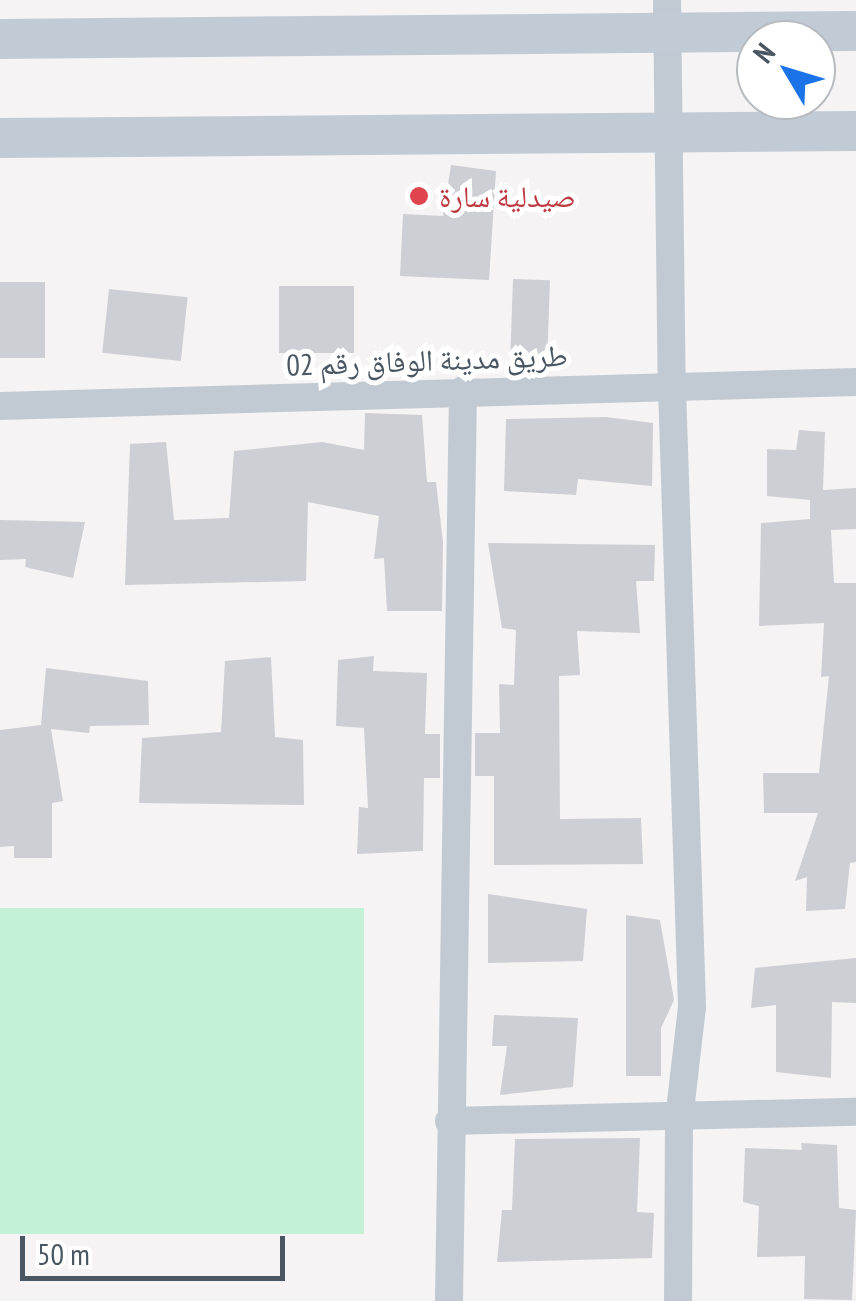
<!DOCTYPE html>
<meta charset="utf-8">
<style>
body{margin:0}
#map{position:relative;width:856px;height:1301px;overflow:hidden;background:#f5f3f3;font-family:"PT Sans Narrow","Noto Naskh Arabic",sans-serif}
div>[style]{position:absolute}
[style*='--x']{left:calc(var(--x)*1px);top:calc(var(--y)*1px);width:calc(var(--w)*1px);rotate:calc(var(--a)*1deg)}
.green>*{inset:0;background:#c3f1d5;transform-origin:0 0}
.building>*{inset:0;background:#cdcfd5;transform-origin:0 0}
.street>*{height:28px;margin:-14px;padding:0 14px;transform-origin:14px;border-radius:14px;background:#c1cad2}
.secondary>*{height:40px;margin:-20px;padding:0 20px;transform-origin:20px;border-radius:20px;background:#c1cbd6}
.dots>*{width:28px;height:28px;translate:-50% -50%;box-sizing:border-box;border:5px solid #fff;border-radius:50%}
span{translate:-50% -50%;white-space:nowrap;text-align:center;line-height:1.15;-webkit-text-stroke:10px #fff;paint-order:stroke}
.health-label{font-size:30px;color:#be3a42}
.left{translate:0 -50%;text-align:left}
.street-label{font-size:30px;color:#4a5661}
.north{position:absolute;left:736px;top:20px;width:100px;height:100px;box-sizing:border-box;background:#fff;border:2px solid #b7bbc0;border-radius:50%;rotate:308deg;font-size:28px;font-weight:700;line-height:40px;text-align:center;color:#4a5661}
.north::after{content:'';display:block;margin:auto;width:35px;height:45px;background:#1a73e8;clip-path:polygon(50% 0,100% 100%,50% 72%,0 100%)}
.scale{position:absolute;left:20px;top:1236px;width:265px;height:45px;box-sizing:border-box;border:5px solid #4a5661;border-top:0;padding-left:12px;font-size:30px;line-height:35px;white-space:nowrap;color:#4a5661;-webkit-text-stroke:8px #fff;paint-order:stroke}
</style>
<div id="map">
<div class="green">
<div style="left:364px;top:908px;width:326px;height:364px;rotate:90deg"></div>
</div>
<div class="building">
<div style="clip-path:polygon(451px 165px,496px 171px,489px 280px,400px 276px,403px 214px,443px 216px)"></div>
<div style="left:513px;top:279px;width:37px;height:77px;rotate:2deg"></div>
<div style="left:0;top:282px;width:45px;height:76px"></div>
<div style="left:279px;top:286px;width:75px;height:67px"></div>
<div style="left:109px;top:289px;width:79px;height:64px;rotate:6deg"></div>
<div style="clip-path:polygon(365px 413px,422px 415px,427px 482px,436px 482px,443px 542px,442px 611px,387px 611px,384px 558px,374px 559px,379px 516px,308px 502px,306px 581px,125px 585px,130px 444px,166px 442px,174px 520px,229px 518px,234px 451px,322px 442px,364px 450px)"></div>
<div style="clip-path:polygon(606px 417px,653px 423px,652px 486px,578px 479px,576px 495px,504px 491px,506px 419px)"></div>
<div style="clip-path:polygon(799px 430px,825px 432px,823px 490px,856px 488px,856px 529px,831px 530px,834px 583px,856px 583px,856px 862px,850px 863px,845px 909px,806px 911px,807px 877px,795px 881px,818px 813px,764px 813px,763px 773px,819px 773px,829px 676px,821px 677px,824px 623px,759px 626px,761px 523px,810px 519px,810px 500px,767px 496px,767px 449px,796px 450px)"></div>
<div style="clip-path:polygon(0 520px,85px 522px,73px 578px,25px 567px,26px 559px,0 560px)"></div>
<div style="clip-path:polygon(488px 543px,655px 545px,654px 581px,636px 581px,640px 633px,577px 631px,580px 675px,559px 676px,560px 819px,641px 818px,643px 864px,494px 865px,494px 776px,475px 776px,475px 733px,500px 733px,499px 684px,514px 685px,516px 630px,502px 628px)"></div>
<div style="clip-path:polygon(374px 656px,373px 671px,427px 673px,425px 734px,440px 734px,440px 778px,424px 778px,423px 851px,357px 854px,359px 807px,368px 808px,364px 728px,336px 726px,338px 660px)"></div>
<div style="clip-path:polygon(271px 657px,275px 737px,303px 740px,304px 805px,139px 803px,142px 738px,221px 732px,225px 661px)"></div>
<div style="clip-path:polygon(46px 668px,148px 681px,149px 725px,90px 726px,89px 733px,51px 729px,63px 801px,52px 803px,52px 858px,14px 858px,14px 846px,0 847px,0 730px,41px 725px)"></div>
<div style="clip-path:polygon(488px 894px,587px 909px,583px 961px,488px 963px)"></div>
<div style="clip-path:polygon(626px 915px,660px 920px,674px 1000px,661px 1028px,661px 1076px,626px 1076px)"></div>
<div style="clip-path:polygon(856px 958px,856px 1003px,832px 1002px,831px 1078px,776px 1072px,776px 1005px,751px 1008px,755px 968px)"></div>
<div style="clip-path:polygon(494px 1015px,578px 1018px,573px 1087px,500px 1095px,507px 1046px,492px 1046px)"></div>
<div style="clip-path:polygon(640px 1138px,637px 1212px,654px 1213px,652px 1258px,497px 1262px,502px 1210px,512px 1210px,515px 1139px)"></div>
<div style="clip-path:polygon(801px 1143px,837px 1145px,839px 1208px,856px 1210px,852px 1300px,804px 1299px,805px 1256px,757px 1257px,759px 1206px,743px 1202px,745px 1148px,802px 1150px)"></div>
</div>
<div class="street">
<div style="--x:667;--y:0;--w:387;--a:89.3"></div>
<div style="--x:672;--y:387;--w:620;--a:88.15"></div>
<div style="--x:692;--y:1007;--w:113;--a:96.6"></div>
<div style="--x:679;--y:1119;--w:182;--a:90.3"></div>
<div style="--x:0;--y:406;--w:856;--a:-1.61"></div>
<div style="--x:449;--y:1121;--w:407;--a:-1.3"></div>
<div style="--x:449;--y:1301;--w:911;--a:-89.12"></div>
</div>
<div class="secondary">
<div style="--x:0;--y:39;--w:856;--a:-0.54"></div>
<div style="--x:0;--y:138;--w:856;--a:-0.47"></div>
</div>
<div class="dots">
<div style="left:419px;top:196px;background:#e0444e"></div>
</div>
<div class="health-label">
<span class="left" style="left:439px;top:196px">صيدلية سارة</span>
</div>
<div class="street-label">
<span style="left:427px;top:360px;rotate:-2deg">طريق مدينة الوفاق رقم 02</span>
</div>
<div class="north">N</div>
<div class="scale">50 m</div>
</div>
